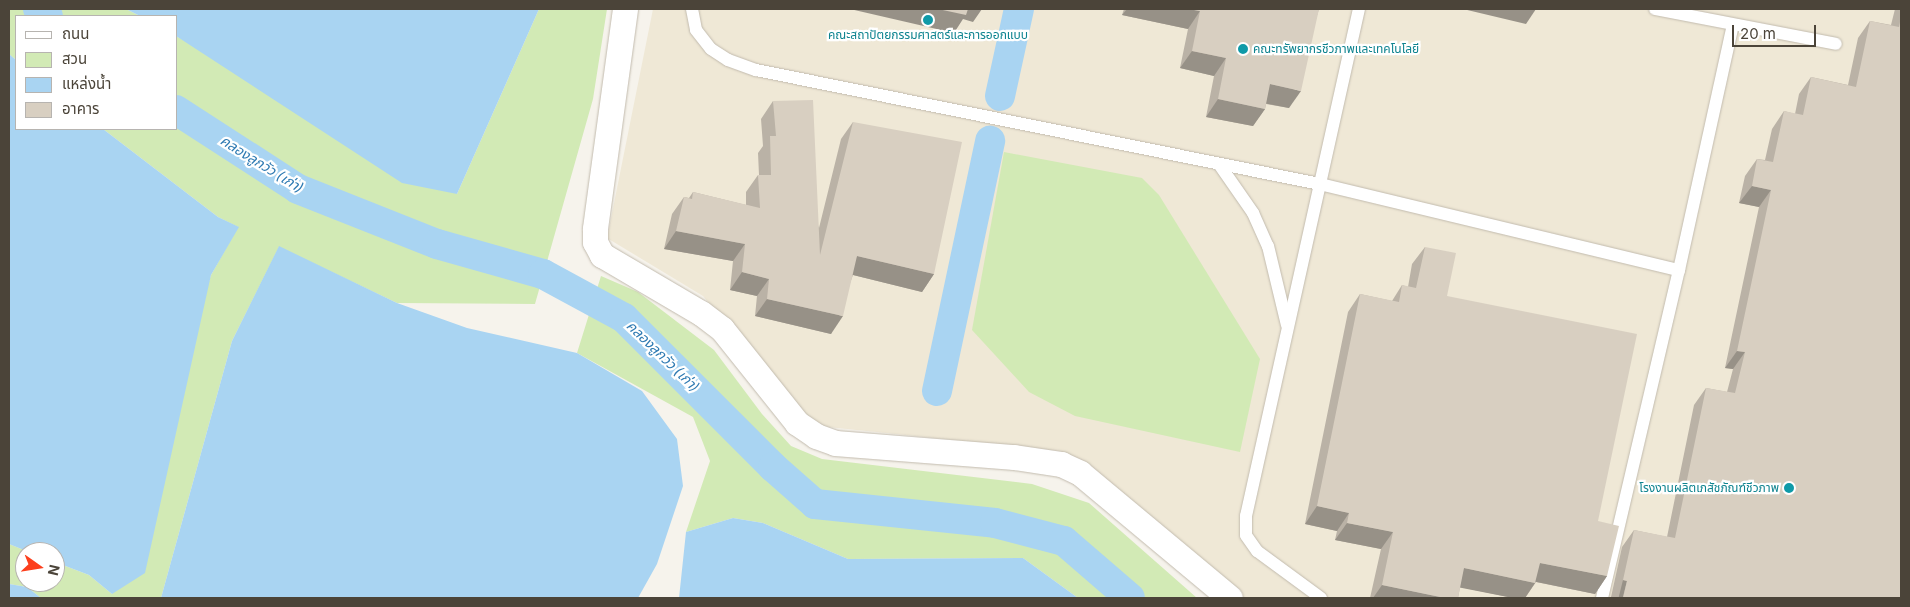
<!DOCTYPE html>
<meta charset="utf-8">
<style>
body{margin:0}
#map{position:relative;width:1910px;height:607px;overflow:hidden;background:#f6f3ec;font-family:Inter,"Noto Sans Thai",sans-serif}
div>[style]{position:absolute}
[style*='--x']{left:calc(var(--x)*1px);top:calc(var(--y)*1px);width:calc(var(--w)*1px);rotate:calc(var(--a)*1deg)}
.education>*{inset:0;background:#efe8d6}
.green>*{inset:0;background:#d2eab5}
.water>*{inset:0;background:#a9d4f2}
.canal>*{height:30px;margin:-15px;padding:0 15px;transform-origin:15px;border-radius:15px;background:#a9d4f2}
.roads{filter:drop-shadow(0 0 1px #c2bbae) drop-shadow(0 0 1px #c2bbae)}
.service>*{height:12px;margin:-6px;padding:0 6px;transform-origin:6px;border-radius:6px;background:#fff}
.minor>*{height:25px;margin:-12.5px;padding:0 12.5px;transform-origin:12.5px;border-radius:12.5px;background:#fff}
.wall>*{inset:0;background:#bab2a6}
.shaded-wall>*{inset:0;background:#979187;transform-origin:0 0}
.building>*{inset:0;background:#d8cfc1}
.dots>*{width:14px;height:14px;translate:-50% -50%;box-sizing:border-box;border:2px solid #fff;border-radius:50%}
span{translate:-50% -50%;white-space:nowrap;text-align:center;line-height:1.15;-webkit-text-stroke:4.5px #fff;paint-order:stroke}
.culture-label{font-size:12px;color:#0d838f}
.left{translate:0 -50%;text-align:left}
.right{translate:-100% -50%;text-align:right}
.water-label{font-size:14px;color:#2e7ab2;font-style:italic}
.frame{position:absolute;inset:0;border:10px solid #4b4439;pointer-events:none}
.legend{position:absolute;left:15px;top:15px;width:162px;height:115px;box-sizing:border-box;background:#fff;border:1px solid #b7b4b0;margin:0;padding:6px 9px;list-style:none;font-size:15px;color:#4b4439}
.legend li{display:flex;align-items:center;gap:10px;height:25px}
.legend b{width:25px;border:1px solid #b7b4b0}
.north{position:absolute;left:15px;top:542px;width:50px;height:50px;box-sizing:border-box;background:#fff;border:1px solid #b7b4b0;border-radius:50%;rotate:103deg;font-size:14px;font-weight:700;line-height:20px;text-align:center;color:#4b4439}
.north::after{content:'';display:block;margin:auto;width:18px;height:22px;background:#fc3f1d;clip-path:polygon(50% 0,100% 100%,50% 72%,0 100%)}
.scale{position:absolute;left:1732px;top:25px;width:84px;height:22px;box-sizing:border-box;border:2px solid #4b4439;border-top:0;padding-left:6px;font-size:15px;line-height:18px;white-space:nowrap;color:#4b4439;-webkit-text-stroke:4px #fff;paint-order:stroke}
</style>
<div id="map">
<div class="education">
<div style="clip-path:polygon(653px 9px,1901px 9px,1901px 598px,1239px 598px,1060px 451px,809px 425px,703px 296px,607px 238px)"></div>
</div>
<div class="green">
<div style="clip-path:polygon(9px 9px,126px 9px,140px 16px,16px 16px,16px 60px,9px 54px)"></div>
<div style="clip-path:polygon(539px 9px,607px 9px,593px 99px,535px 304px,397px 303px,279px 247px,232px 341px,161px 598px,41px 598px,27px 587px,9px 584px,9px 544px,29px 552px,25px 552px,25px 582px,55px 582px,55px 562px,89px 575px,112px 594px,211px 275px,238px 227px,218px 217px,103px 129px,176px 129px,176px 36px,457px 194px)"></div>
<div style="clip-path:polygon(1004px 152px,1142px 178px,1159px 195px,1260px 359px,1240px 452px,1075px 416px,1029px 392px,972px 330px)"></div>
<div style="clip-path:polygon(601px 276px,638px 292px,714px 350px,762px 414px,791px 446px,822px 459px,1032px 484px,1089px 503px,1197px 598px,1078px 598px,1023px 558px,848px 559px,763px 523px,733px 518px,686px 532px,710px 461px,693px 417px,577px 353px)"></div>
</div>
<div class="water">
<div style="clip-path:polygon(126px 9px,539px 9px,457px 194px,402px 183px,176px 36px,176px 16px,140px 16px)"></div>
<div style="clip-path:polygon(9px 54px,16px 60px,16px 129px,103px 129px,218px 217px,239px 227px,211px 275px,145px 573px,112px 594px,89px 575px,55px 562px,55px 552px,29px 552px,9px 544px)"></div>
<div style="clip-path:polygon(279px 246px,397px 303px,467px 328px,577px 353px,642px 391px,677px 439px,683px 486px,657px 564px,638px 598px,161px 598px,232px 341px)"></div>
<div style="clip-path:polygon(733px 518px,763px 523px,848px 559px,1023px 558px,1078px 598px,679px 598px,686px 532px)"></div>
<div style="clip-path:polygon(9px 584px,27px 587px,41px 598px,9px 598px)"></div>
</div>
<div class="canal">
<div style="--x:38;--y:9;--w:12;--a:35"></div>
<div style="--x:1000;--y:96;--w:89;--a:-77.7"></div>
<div style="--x:176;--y:110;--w:145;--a:32.9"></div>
<div style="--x:298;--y:189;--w:149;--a:21.6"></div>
<div style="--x:437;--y:244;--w:110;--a:15.8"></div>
<div style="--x:543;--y:274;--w:92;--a:28.5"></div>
<div style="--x:624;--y:318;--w:211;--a:45"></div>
<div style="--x:773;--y:467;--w:56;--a:41.4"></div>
<div style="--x:815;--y:504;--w:181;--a:6"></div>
<div style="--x:995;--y:523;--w:71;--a:14.6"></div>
<div style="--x:1064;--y:541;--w:87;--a:40.8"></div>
<div style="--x:937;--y:391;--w:256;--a:-78"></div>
</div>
<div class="roads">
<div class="service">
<div style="--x:692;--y:9;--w:21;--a:79"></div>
<div style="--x:696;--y:30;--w:24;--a:52"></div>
<div style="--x:711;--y:49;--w:20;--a:33"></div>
<div style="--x:728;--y:60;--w:30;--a:20"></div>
<div style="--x:756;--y:70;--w:575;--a:11.43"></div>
<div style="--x:1320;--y:184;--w:369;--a:13.5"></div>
<div style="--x:1655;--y:9;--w:184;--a:10.9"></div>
<div style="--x:1219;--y:164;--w:60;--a:55.2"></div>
<div style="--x:1253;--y:213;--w:36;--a:66"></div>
<div style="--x:1268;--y:246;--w:81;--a:76.5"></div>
<div style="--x:1321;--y:598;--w:79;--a:-143.7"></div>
<div style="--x:1257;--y:551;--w:19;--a:-125"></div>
<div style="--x:1246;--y:535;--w:19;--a:-90"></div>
<div style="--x:1246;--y:516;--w:519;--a:-77.44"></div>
<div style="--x:1602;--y:598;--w:337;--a:-76.8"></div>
<div style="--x:1679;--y:270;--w:251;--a:-77.6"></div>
</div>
<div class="minor">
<div style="--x:625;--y:9;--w:222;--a:97.8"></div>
<div style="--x:595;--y:229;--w:13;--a:90"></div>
<div style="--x:595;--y:242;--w:15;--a:62"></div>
<div style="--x:602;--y:255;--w:115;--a:30.4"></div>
<div style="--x:701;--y:313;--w:26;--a:37"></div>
<div style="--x:722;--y:329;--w:120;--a:51.4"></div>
<div style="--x:797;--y:423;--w:23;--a:34"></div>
<div style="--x:816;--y:436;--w:20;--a:20"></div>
<div style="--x:835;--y:443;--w:180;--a:4.5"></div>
<div style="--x:1014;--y:457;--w:48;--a:8.5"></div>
<div style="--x:1061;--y:464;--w:21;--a:25"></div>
<div style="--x:1080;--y:473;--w:195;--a:39.8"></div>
</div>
</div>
<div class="wall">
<div style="clip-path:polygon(1124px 9px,1319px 9px,1289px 108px,1266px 104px,1265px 109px,1253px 126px,1206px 117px,1214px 76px,1180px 68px,1188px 29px,1122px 15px)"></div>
<div style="clip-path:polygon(1895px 9px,1901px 9px,1901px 598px,1615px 598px,1611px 597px,1622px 547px,1634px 530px,1667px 537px,1694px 405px,1706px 388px,1727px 392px,1733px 369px,1725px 368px,1759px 207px,1739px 203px,1745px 176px,1757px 159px,1765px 160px,1772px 129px,1784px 111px,1795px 114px,1799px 94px,1811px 77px,1848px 85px,1858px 38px,1870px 21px,1891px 25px)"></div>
<div style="clip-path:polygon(773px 101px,819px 228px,841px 139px,853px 122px,934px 274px,922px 292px,853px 275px,831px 334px,755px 316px,757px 296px,730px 290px,733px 261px,664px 249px,672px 214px,684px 197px,689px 198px,693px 192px,746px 205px,746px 192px,758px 175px,759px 175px,758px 153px,763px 146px,761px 119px)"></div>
<div style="clip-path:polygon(1425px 247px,1447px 296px,1598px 521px,1607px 576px,1595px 594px,1536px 582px,1525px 598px,1513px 598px,1460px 587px,1458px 598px,1370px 598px,1381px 549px,1335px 540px,1337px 531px,1305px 524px,1348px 312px,1360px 294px,1392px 301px,1402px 285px,1408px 287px,1412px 264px)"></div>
</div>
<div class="shaded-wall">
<div style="clip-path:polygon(850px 9px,982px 9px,973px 22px,963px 19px,954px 33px)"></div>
<div style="clip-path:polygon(1127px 9px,1188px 9px,1200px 11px,1188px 29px,1122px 15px)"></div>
<div style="clip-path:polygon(1463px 9px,1536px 9px,1526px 24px)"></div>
<div style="clip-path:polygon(1192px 51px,1226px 58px,1214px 76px,1180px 68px)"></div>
<div style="clip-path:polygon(1270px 84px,1301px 91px,1289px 108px,1258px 102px)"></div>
<div style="clip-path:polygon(1218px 99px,1265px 109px,1253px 126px,1206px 117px)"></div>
<div style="clip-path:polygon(1752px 186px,1771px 190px,1759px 207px,1739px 203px)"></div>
<div style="clip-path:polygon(676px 231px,745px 244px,733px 261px,664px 249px)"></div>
<div style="clip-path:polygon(857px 256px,934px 274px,922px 292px,845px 273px)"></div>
<div style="clip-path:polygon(742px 272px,769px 279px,757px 296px,730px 290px)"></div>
<div style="clip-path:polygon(767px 299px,843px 316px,831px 334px,755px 316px)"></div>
<div style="clip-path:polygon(1737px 351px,1745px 352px,1733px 369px,1725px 368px)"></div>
<div style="clip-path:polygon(1317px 506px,1349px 513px,1337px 531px,1305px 524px)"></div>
<div style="clip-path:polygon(1347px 523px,1393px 532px,1381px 549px,1335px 540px)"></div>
<div style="clip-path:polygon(1540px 563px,1607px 576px,1595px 594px,1527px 580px)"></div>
<div style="clip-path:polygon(1464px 568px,1535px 583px,1525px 598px,1513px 598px,1452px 586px)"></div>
<div style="left:1623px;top:580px;width:4px;height:21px;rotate:14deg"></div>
<div style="clip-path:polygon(1382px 585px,1445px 598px,1373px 598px)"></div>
</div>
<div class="building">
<div style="clip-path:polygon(938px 9px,968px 9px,966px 15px)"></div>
<div style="clip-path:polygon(1188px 9px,1319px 9px,1301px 91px,1270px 84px,1265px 109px,1218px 99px,1226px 58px,1192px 51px,1200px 11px)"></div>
<div style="clip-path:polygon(1901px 17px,1901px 598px,1623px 598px,1627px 581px,1623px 580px,1634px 530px,1675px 538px,1706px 388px,1735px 393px,1745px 352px,1737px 351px,1771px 190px,1752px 186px,1757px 159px,1773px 162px,1784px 111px,1803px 115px,1811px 77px,1856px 87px,1870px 21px,1899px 27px)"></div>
<div style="clip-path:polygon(813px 100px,820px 255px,853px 122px,962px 142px,934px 274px,857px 256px,843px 316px,767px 299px,769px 279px,742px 272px,745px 244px,676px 231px,684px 197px,692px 199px,693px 192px,760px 208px,758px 175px,771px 175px,770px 136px,776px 136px,773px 101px)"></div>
<div style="clip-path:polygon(1425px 247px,1456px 253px,1447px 296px,1637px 334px,1598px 521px,1619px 526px,1607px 576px,1540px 563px,1535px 583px,1464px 568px,1458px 598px,1445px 598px,1382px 585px,1393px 532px,1347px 523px,1349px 513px,1317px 506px,1360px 294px,1399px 302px,1402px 285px,1416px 288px)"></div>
</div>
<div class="dots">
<div style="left:928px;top:20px;background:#0f9aa8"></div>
<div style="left:1243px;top:49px;background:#0f9aa8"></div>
<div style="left:1789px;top:488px;background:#0f9aa8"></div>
</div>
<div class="culture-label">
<span style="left:928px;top:35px">คณะสถาปัตยกรรมศาสตร์และการออกแบบ</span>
<span class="left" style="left:1253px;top:49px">คณะทรัพยากรชีวภาพและเทคโนโลยี</span>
<span class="right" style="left:1779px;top:488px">โรงงานผลิตเภสัชภัณฑ์ชีวภาพ</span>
</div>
<div class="water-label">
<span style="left:262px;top:164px;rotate:32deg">คลองลูกวัว (เก่า)</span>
<span style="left:663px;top:356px;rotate:44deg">คลองลูกวัว (เก่า)</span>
</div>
<div class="frame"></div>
<ul class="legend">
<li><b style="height:6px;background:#fff"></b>ถนน</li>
<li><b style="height:14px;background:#d2eab5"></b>สวน</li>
<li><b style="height:14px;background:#a9d4f2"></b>แหล่งน้ำ</li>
<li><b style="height:14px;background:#d8cfc1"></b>อาคาร</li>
</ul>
<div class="north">N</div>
<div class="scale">20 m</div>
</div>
